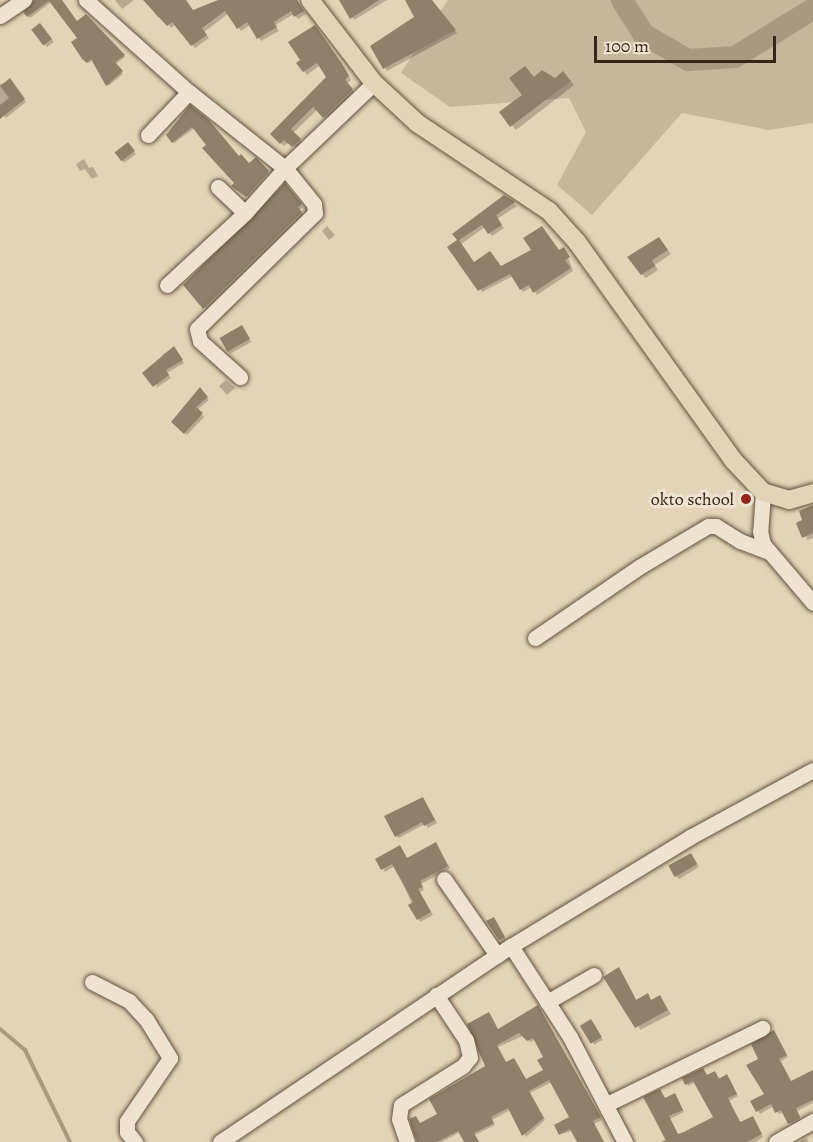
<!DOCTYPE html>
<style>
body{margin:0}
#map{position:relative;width:813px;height:1142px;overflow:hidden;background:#e3d4b7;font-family:Alegreya,serif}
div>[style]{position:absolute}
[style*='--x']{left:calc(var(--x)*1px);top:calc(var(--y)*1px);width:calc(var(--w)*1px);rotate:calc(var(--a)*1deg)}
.green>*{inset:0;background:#c6b69c}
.shadow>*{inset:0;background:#0003;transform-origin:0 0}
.stream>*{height:4px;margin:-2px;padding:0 2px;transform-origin:2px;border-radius:2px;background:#a99981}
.river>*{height:22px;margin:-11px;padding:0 11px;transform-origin:11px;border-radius:11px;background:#a99981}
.building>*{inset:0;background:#90806a;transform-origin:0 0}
.roads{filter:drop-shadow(0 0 2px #62523f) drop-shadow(0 0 2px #62523f)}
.minor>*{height:15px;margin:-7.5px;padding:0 7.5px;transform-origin:7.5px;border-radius:7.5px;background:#ede3d0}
.major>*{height:18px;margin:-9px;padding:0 9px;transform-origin:9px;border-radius:9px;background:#e3d4b7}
.dots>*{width:16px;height:16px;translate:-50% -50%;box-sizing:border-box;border:3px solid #ede3d0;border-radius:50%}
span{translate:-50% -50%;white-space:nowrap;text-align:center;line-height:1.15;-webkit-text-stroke:6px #ede3d0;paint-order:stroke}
.poi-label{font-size:18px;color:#372617}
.right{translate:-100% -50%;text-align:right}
.scale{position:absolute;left:594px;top:36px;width:182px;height:27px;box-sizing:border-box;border:3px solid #372617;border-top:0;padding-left:8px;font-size:18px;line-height:21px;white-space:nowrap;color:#372617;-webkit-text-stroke:4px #ede3d0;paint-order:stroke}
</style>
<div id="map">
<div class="green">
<div style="clip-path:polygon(448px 0,813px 0,813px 123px,769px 130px,682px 113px,592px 215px,557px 185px,586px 132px,569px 98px,450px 107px,401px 73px)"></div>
</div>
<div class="shadow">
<div style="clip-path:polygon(35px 0,54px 0,30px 18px,25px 12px)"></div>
<div style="clip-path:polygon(115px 0,134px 0,122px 9px)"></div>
<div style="clip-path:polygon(145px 0,186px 0,194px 12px,220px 0,297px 0,306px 14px,298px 19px,294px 14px,275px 25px,279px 31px,261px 41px,250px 25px,241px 31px,228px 14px,204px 32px,209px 38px,195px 48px,176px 24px,171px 28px,161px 15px,158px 18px)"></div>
<div style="clip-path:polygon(342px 0,387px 0,354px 20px)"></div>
<div style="clip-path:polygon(406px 0,431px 0,457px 33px,387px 71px,372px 46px,416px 18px)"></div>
<div style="clip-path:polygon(42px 27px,54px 42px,47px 47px,33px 30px)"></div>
<div style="clip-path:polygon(318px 30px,345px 68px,351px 80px,347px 84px,355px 93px,327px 120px,317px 110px,293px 133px,303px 143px,297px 149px,289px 142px,284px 146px,272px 134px,328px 77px,320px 65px,307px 75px,304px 71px)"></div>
<div style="clip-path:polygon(80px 39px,117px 46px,125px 57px,116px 64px,123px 74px,108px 86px,93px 60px,89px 63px,85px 60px)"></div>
<div style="clip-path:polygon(567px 77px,574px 85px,516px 130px,501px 112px,524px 95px,534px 79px)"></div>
<div style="clip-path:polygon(12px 82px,26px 102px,6px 118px,0 111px,0 84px)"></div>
<div style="clip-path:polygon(190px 107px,239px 158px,249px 165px,256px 159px,269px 174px,248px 197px,204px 148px,208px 145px,195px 128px,174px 143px,168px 135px)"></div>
<div style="clip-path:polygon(130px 146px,136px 154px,124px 163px,122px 160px)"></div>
<div style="clip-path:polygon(84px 159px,89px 168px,93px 167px,98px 176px,92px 179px,85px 169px,80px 171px,76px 164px)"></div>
<div style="clip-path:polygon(285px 185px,303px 207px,299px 210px,304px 215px,207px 310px,186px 285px)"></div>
<div style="clip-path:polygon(504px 196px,517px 206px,497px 219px,504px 228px,492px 236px,485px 227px,461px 244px,474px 263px,502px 268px,566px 252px,573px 271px,537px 295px,532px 287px,523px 292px,513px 276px,482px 292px,455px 234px)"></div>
<div style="clip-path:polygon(327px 226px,335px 235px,329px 240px,322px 231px)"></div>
<div style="clip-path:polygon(659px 239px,671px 254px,655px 265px,658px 270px,646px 278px,642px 274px)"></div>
<div style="clip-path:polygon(244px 329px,251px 342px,230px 354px,228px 351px)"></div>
<div style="clip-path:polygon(174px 348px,184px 363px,167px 373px,171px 378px,156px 388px,163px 354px)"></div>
<div style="clip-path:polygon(226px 380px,235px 388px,227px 395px,219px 386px)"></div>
<div style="clip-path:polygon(200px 390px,209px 400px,197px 410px,204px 417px,187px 435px,173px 422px)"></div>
<div style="clip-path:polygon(813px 507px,813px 538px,807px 540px,804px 521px)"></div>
<div style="clip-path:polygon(425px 802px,437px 823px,428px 828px,425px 824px,399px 838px,396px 836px)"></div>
<div style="clip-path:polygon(438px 847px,450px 868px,421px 884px,424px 890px,420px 892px,433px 915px,420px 922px,395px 866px,385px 872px,377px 859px,407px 860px)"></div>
<div style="clip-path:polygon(693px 857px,699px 867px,679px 879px,676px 876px)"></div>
<div style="clip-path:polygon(494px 918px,506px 940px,502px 942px,500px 939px)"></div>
<div style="clip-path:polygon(622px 973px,637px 1001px,647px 995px,652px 1001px,660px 997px,671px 1014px,640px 1030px)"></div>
<div style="clip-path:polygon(evenodd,540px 1009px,602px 1120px,594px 1124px,604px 1142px,578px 1142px,572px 1131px,561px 1134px,571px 1117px,552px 1082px,530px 1093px,545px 1120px,526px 1137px,510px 1110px,492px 1120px,495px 1125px,475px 1135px,479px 1142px,465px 1142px,460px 1132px,442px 1142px,418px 1142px,420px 1125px,439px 1115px,487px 1067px,498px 1030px,540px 1009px,525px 1035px,530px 1042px,535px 1040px,545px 1057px,545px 1071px,526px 1081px,506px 1064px,498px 1047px,525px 1035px)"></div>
<div style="left:591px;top:1020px;width:23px;height:10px;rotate:59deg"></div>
<div style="clip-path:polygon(774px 1032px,788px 1057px,781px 1061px,792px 1083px,813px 1072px,813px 1103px,797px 1111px,801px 1120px,791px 1125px,783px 1112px,779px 1114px,774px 1106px,760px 1114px,752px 1102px,766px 1095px,760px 1060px)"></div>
<div style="clip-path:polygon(707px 1077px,729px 1078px,738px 1096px,729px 1101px,741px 1123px,754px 1119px,763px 1137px,756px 1142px,666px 1142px,645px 1098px,660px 1090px,666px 1100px,676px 1097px,684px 1112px,670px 1119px,678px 1135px,715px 1117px,696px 1082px,688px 1086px,684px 1079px)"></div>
<div style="clip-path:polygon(806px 1138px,809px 1142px,798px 1142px)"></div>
</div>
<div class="stream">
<div style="--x:0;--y:1029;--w:33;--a:40"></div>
<div style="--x:25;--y:1050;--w:102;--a:63.9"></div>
</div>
<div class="river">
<div style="--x:622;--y:0;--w:40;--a:58"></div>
<div style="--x:643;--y:34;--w:52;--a:30"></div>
<div style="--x:688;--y:60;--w:47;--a:-3.7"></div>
<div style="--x:735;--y:57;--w:92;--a:-31.6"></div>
</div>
<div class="building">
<div style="clip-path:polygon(34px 0,62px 0,77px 21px,86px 14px,125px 55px,115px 62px,123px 71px,106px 86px,91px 59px,87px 63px,82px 59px,71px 42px,77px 38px,49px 1px,27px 17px,23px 12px)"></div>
<div style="clip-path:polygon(143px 0,186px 0,193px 10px,218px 0,297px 0,304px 11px,294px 17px,291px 11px,274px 22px,277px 27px,257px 39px,247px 22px,237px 29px,225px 11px,202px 28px,207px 35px,191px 46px,172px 22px,167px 26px)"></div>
<div style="clip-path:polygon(339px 0,379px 0,350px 19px)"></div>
<div style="clip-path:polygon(405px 0,432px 0,456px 30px,383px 69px,370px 46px,414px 17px)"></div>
<div style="left:40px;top:23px;width:20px;height:11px;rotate:53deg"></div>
<div style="clip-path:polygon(315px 25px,342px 64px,349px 76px,345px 80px,353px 89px,323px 118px,313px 107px,291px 129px,301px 139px,292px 147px,284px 140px,280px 144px,270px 134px,326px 77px,317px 63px,303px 72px,296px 63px,300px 60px,288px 42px)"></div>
<div style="clip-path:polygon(525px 66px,534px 77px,542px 70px,555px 78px,563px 71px,571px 81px,510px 127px,499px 112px,522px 95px,509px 78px)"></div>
<div style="clip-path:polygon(10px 78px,25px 99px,0 119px,0 105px,9px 98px,0 86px)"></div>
<div style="clip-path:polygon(190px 105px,209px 120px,239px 156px,241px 154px,249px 163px,256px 157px,269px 171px,246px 197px,231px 186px,234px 183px,202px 148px,206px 145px,192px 127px,172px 143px,166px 135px)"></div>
<div style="left:128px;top:142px;width:11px;height:17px;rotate:52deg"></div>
<div style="clip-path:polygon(285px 183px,302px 204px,298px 207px,302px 212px,203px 309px,183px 285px)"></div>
<div style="clip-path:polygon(504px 195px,515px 202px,496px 215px,502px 225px,488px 234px,482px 225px,459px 240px,474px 262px,490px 251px,501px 266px,531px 250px,523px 238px,542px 226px,559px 250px,564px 247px,570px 257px,565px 260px,571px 268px,533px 293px,529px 285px,520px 290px,510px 274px,478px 291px,447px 247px,457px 240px,452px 234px)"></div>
<div style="clip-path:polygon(659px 237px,668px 250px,652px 260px,655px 266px,641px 275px,627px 257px)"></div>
<div style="left:242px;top:325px;width:16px;height:26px;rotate:60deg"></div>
<div style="clip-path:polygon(174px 346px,183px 360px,166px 370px,169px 375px,153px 387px,142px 373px)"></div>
<div style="clip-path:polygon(200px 387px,208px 397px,196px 407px,203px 413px,184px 434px,171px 422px)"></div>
<div style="clip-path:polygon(813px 505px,813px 533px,802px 538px,796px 523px,802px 520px,799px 511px)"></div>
<div style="clip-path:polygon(423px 797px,435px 820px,424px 826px,422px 822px,395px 837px,384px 816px)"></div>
<div style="clip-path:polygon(436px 842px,448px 866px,420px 881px,423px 887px,418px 889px,431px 912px,417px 920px,408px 905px,413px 902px,392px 864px,381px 870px,375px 859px,400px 845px,407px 858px)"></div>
<div style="left:691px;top:853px;width:13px;height:26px;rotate:61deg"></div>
<div style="clip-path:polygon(494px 917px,505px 937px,499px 940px,486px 921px)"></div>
<div style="clip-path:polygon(619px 967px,636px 1000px,648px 993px,651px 1000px,660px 995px,668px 1010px,635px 1028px,603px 977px)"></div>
<div style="clip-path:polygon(evenodd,538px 1005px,601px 1117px,593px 1121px,604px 1142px,577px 1142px,570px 1129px,559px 1135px,554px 1125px,569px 1117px,549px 1080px,529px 1091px,544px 1118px,522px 1136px,508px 1108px,491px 1117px,494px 1123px,474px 1133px,479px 1142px,464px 1142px,458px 1131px,437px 1142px,417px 1142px,409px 1119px,416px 1116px,420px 1123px,437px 1114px,429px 1099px,485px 1066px,467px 1024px,489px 1012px,498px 1029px,538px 1005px,519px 1033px,527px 1041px,533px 1038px,543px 1057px,537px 1060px,543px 1070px,526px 1079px,514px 1058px,506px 1062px,497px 1045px,519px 1033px)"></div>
<div style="left:591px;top:1019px;width:21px;height:13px;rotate:59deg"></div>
<div style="clip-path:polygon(774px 1030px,787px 1055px,779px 1059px,791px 1081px,813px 1070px,813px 1100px,796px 1108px,800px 1117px,788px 1124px,781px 1110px,775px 1113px,771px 1104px,756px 1112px,750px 1101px,764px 1094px,746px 1065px,758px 1059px,751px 1044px)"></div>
<div style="clip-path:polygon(703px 1068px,707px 1075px,715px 1071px,719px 1079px,727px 1074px,737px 1094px,728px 1098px,740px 1122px,753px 1116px,762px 1134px,747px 1142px,661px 1142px,666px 1140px,643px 1097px,660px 1089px,665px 1098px,675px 1093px,683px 1110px,669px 1116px,678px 1134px,684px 1132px,713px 1117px,693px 1081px,685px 1085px,682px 1078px)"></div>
</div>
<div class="roads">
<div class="minor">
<div style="--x:86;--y:0;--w:138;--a:41.8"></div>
<div style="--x:189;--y:92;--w:122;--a:38.4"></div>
<div style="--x:285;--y:168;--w:123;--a:-43.7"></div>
<div style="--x:0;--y:16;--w:29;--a:-34"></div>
<div style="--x:148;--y:135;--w:59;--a:-46.4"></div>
<div style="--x:218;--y:187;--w:37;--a:44"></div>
<div style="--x:167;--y:285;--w:106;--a:-42.7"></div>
<div style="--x:245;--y:213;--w:60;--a:-48.4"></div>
<div style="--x:285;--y:168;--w:46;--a:51.1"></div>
<div style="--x:314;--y:204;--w:9;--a:84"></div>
<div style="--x:315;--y:213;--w:165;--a:135.5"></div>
<div style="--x:197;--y:329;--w:12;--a:76"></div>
<div style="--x:200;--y:341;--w:54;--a:42"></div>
<div style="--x:763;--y:492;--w:39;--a:94"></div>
<div style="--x:760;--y:531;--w:13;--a:77"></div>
<div style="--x:763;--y:544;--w:77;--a:49.7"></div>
<div style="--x:535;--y:638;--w:126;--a:-34.3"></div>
<div style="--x:639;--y:567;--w:80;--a:-30.7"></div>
<div style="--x:708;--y:526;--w:8;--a:0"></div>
<div style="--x:716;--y:526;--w:28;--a:32"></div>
<div style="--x:740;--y:541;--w:31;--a:21"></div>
<div style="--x:444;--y:879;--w:93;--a:55.1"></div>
<div style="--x:511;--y:946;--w:108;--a:57"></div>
<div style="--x:570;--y:1037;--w:119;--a:62.4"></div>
<div style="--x:92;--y:982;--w:42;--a:27.2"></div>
<div style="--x:129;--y:1001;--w:25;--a:47"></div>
<div style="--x:146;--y:1019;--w:46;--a:58.4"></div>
<div style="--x:170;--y:1058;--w:76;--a:124.3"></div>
<div style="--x:127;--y:1121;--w:11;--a:90"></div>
<div style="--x:127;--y:1132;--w:13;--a:51"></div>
<div style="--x:547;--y:1002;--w:54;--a:-29.9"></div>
<div style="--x:607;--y:1104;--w:173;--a:-26.1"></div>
<div style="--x:220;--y:1142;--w:351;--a:-34"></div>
<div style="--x:511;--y:946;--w:210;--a:-31.3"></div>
<div style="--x:690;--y:837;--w:140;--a:-28.6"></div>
<div style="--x:407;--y:1142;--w:24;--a:-109"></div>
<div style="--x:399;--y:1119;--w:14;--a:-82"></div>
<div style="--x:401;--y:1105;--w:73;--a:-32.2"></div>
<div style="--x:463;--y:1066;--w:11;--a:-52"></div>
<div style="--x:470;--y:1057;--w:17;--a:-103"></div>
<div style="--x:466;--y:1040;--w:54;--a:-123.7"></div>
<div style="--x:776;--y:1142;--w:43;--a:-29.6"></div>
</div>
<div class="major">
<div style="--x:310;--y:0;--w:105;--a:52.4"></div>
<div style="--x:374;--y:83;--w:59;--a:42.9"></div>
<div style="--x:417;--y:123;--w:159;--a:33.7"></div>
<div style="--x:549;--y:211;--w:42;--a:47.9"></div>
<div style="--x:577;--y:242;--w:268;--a:54.4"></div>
<div style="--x:733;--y:460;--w:44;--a:46.8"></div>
<div style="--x:763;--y:492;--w:27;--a:17"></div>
<div style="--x:789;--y:500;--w:25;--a:-16"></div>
</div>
</div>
<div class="dots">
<div style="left:746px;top:499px;background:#8f2418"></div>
</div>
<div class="poi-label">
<span class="right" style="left:734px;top:499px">okto school</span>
</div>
<div class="scale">100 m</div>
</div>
